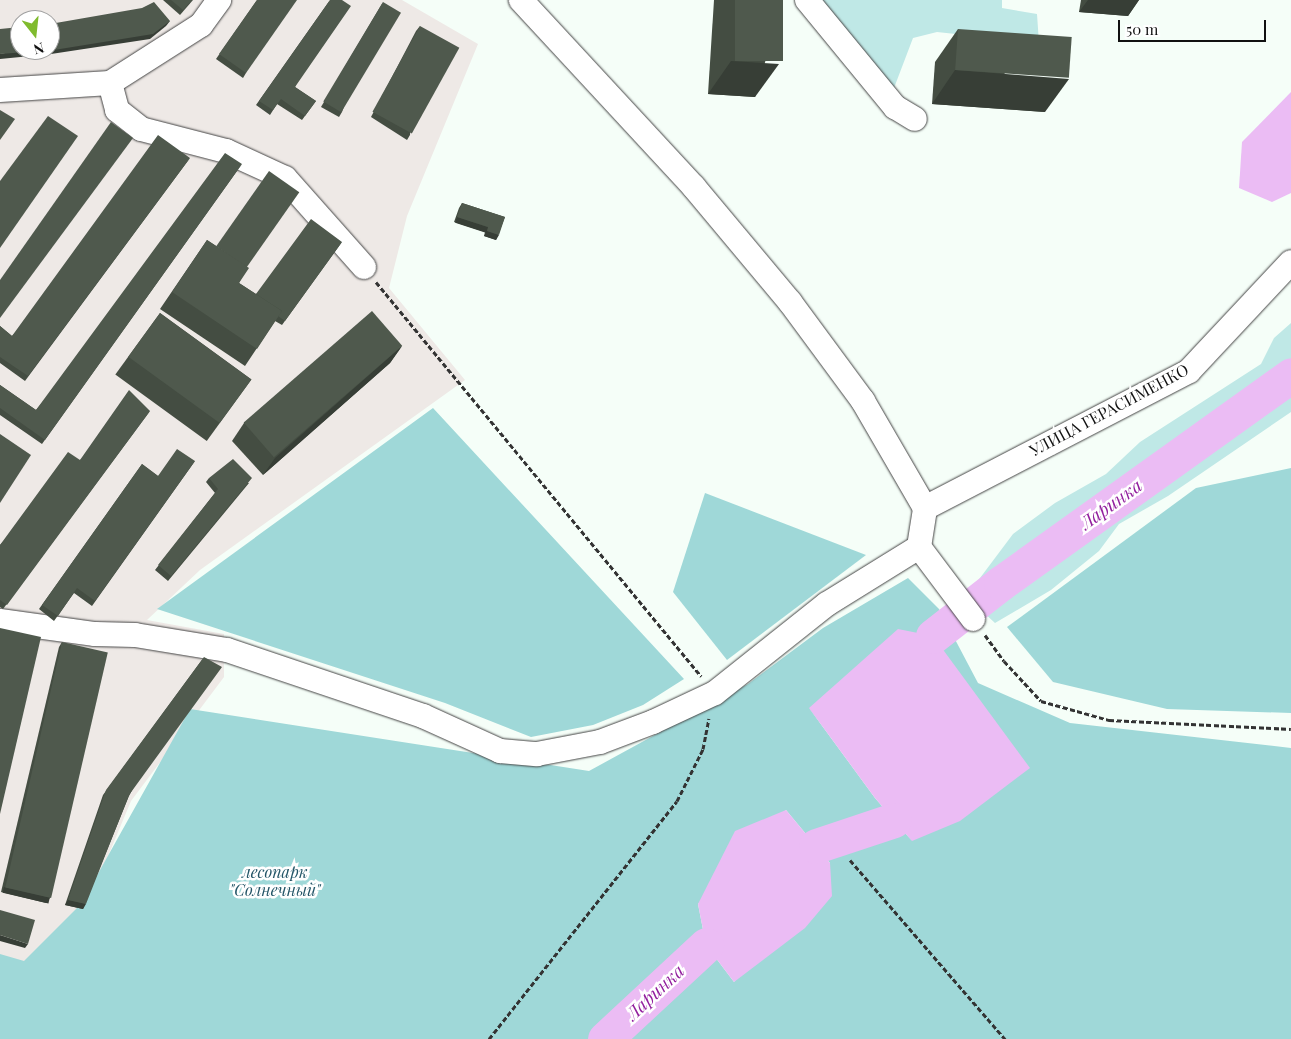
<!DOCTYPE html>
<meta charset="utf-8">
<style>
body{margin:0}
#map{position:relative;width:1291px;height:1039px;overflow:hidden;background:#f5fef8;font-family:"Playfair Display",serif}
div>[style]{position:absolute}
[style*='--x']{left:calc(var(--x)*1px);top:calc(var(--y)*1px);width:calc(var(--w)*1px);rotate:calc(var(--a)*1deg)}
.industrial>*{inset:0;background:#eee9e6}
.green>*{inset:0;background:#bfe8e6}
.forest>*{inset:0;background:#9fd8d8}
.water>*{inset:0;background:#ebbcf4}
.river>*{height:35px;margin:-17.5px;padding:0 17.5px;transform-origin:17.5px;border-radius:17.5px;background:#ebbcf4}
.path>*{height:3px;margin-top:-1.5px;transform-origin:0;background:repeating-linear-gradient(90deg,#333 0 5px,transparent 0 7.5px)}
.roads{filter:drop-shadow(0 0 1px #444) drop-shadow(0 0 1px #444)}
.minor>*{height:24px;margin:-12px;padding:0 12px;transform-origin:12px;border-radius:12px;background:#fff}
.wall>*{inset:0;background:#444d42;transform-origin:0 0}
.shaded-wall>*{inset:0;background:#373e36;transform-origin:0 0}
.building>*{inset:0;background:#4f594d;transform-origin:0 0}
span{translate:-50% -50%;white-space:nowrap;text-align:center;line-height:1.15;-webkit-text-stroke:5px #fff;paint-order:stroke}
.street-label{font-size:16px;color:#111}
.park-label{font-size:16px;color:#235567;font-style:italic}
.water-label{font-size:18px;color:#921f9e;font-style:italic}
.north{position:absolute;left:10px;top:10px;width:50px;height:50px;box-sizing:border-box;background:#fff;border:1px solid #a0a0a0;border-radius:50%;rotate:164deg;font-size:14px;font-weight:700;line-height:20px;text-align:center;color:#111}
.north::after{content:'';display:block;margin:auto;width:18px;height:22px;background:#80bb2e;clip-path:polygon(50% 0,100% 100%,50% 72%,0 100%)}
.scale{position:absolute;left:1118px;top:20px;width:148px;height:22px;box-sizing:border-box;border:2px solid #111;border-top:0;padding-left:6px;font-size:15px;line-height:18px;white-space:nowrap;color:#111;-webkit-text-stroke:4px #fff;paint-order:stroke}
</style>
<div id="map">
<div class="industrial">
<div style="clip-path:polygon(evenodd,0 0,402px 0,478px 44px,407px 216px,389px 288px,465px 380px,200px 570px,147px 620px,224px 634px,224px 677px,131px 801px,88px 904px,26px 968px,0 959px,0 0,20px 20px,50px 20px,50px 50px,20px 50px,20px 20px)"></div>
</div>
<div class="green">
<div style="clip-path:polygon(822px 0,1002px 0,1002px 8px,1037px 14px,1039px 43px,937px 32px,913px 38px,894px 88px)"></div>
<div style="clip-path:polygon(1291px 323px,1291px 412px,1168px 496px,1119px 524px,1099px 551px,1051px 590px,995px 623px,983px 612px,973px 598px,974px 586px,1013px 534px,1055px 503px,1106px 474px,1140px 442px,1261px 364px,1274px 338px)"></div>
</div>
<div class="forest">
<div style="clip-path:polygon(433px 408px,684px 679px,643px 705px,593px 725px,531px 737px,445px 703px,157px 609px)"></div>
<div style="clip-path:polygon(1291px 468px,1291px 713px,1167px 709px,1053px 682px,1007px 627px,1196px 488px)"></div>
<div style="clip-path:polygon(705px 493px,866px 555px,727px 660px,673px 592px)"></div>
<div style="clip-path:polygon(evenodd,908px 578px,939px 609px,978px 683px,1070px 723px,1291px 748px,1291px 1039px,0 1039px,0 954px,24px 961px,81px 904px,190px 709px,589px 771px,748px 684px,823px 628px,908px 578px,809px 708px,912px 841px,875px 798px,809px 708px,908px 578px,786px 810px,830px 863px,734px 982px,706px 945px,698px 904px,786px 810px)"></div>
</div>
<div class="water">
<div style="clip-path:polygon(1291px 92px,1291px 193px,1272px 202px,1239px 188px,1242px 142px)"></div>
<div style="clip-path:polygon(898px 629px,933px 636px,1030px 768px,960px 821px,912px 841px,875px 798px,809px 708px)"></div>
<div style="clip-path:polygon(786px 810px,830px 863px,832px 896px,805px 928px,734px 982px,706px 945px,698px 904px,735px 831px)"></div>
</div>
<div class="river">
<div style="--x:933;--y:636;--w:86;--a:-37.9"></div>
<div style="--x:1001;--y:583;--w:357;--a:-35.6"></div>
<div style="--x:816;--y:846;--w:82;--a:-18.4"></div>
<div style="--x:605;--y:1039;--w:138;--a:-42.9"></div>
</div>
<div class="path">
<div style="--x:376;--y:282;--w:511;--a:50.48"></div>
<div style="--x:985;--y:635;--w:32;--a:54"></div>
<div style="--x:1004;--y:661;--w:54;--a:47.2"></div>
<div style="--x:1041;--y:701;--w:71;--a:15.6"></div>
<div style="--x:1109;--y:720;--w:182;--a:2.8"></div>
<div style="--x:850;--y:860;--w:237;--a:49.1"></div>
<div style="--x:489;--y:1039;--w:303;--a:-51.7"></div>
<div style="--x:677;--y:801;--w:58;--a:-63.4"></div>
<div style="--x:703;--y:749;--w:31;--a:-79"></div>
</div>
<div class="roads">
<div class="minor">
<div style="--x:807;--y:0;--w:139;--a:50.6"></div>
<div style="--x:895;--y:107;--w:23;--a:31"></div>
<div style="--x:110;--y:83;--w:28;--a:75"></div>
<div style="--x:117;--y:110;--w:31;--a:38"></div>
<div style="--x:141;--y:129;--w:88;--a:14.5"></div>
<div style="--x:226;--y:151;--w:65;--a:24.6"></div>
<div style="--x:285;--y:178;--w:119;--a:48.4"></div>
<div style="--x:0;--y:90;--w:110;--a:-3.6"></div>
<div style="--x:110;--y:83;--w:108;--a:-32.5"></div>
<div style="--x:201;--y:25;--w:31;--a:-54"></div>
<div style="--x:925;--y:508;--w:297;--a:-27.4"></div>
<div style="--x:1189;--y:371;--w:149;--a:-46.9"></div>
<div style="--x:919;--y:547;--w:90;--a:53.1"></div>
<div style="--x:0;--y:621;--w:96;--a:7.8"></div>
<div style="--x:95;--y:634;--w:40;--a:1.4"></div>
<div style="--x:135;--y:635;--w:93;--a:9.3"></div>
<div style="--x:227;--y:650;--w:207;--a:18.6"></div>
<div style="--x:423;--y:716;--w:85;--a:24.4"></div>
<div style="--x:500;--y:751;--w:37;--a:5"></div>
<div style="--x:537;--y:754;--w:64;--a:-10.8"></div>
<div style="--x:600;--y:742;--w:57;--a:-20.7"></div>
<div style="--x:653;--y:722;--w:68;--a:-25.1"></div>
<div style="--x:715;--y:693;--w:143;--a:-38.5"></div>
<div style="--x:827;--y:604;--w:108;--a:-31.8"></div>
<div style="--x:919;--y:547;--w:39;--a:-81"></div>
<div style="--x:925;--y:508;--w:124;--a:-120.1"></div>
<div style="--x:863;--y:401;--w:123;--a:-126.4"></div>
<div style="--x:790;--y:302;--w:150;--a:-129.9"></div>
<div style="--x:694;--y:187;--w:255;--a:-132.8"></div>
</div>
</div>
<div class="wall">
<div style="clip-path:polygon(163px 0,193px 0,180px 15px)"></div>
<div style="clip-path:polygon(257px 0,246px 73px,243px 78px,216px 59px)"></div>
<div style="clip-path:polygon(330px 0,295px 87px,316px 101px,302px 120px,277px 104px,270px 115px,256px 105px)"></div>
<div style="clip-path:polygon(714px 0,783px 0,755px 97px,708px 94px)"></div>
<div style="clip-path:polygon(1081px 0,1139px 0,1128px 16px,1079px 12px)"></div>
<div style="clip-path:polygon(383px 2px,342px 112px,339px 117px,321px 107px)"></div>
<div style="clip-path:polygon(420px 26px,410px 135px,407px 140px,371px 117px,416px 31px)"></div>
<div style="clip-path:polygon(958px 29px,1045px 112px,932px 104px,935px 62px)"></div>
<div style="clip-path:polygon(190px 158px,25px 381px,0 363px,0 326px,12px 336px)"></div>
<div style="clip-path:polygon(242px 164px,42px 444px,0 415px,0 385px,36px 410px)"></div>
<div style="clip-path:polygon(462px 203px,505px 217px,496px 240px,484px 236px,485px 232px,454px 222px,459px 208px)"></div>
<div style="clip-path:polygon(207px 240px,247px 266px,239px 283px,256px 294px,342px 242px,282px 325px,275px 321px,245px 366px,160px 309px)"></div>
<div style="left:160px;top:313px;width:113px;height:76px;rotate:36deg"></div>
<div style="clip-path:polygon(402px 346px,390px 363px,263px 475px,232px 441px,244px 423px)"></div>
<div style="clip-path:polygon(150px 411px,3px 609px,0 607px,0 545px,80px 460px)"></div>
<div style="clip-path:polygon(195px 461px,92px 606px,74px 593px,54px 621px,39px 609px,142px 464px,158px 476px)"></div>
<div style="clip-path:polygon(209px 478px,249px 483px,168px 581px,155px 570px,215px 493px,206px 482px)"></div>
<div style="clip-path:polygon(62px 642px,50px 898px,46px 903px,1px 892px,59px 647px)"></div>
<div style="clip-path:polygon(204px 657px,129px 796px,83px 909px,65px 905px,103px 795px)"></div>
</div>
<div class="shaded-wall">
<div style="clip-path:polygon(1088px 0,1139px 0,1128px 16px,1079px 12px)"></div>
<div style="clip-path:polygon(170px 21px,166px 26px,150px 39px,51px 54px,0 59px,0 54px)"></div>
<div style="clip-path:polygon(731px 61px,779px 64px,755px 97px,708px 94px)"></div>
<div style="clip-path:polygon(955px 70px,1069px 79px,1045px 112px,932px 104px)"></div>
<div style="left:457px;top:217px;width:33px;height:6px;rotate:18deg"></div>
<div style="clip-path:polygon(487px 231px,499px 235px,496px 240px,484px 236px)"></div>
<div style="clip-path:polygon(402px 346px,390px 363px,263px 475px,275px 458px)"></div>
<div style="left:4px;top:887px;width:47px;height:6px;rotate:13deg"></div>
<div style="clip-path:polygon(68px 900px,86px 904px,83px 909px,65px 905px)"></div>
<div style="clip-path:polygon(0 935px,28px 944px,25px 948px,0 941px)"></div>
</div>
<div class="building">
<div style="clip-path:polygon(171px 0,192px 0,183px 10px)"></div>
<div style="clip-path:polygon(257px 0,297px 0,246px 73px,219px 54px)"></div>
<div style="clip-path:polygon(330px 0,342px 0,351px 6px,295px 87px,316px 101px,305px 116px,281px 99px,273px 110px,259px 101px)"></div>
<div style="left:735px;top:0;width:48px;height:61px"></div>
<div style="clip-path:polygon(154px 2px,170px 21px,153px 34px,54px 50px,0 54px,0 29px,20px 27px,20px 50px,50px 50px,50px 24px,142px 8px)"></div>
<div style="left:383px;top:2px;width:21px;height:116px;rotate:31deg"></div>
<div style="left:420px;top:26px;width:45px;height:98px;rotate:29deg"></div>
<div style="left:958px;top:29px;width:114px;height:41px;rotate:4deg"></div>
<div style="clip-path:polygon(0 110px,15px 119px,0 140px)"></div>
<div style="clip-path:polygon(48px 116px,78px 136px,0 248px,0 181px)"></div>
<div style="clip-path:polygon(111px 122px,133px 138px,0 318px,0 280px)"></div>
<div style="clip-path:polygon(158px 135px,190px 158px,28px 376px,0 357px,0 326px,12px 336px)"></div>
<div style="clip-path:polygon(225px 153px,242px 164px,45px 440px,0 408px,0 385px,36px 410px)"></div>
<div style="left:269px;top:171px;width:37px;height:92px;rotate:35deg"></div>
<div style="clip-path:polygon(462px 203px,505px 217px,499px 235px,487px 231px,488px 227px,457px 217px)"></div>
<div style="clip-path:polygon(311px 219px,342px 242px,285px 321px,278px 316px,282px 311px,256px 294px)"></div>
<div style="clip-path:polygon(207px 240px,249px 268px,239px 283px,282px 311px,257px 349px,172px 292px)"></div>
<div style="left:372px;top:311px;width:46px;height:170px;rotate:49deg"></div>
<div style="left:160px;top:313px;width:113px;height:54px;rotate:36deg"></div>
<div style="clip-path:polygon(129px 390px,150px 411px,7px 605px,0 600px,0 545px,68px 452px,80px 460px)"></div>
<div style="clip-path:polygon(0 434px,31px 455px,0 503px)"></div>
<div style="clip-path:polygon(177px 449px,195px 461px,95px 601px,77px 588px,58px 616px,42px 605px,142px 464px,158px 476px)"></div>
<div style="clip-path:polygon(233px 459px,252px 478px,171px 576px,158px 565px,218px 489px,209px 478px)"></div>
<div style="clip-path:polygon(0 628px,41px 637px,0 814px)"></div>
<div style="left:62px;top:642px;width:47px;height:252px;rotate:13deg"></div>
<div style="clip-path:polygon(204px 657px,222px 667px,129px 795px,86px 904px,68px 900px,106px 790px)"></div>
<div style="clip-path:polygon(0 910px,35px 920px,28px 944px,0 935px)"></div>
</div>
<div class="street-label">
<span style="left:1109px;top:410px;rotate:-28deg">УЛИЦА ГЕРАСИМЕНКО</span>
</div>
<div class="park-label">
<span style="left:275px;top:881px">лесопарк<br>"Солнечный"</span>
</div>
<div class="water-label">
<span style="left:1111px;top:504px;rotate:-36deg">Ларинка</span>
<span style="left:655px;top:992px;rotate:-43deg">Ларинка</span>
</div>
<div class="north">N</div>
<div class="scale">50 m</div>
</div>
